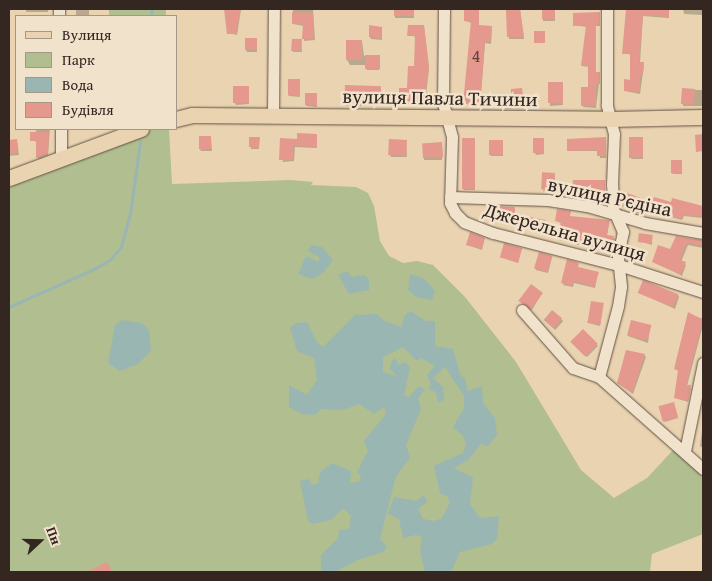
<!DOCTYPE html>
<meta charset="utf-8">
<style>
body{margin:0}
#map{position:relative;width:712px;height:581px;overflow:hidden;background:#e9d3b0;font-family:"Gentium Book Plus",serif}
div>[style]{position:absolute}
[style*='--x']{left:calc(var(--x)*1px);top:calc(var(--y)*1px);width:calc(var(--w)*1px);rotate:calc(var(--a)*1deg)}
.green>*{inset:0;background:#b1be8f;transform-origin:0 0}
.water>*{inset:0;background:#99b6b3}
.shadow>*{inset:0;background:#0003;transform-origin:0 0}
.stream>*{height:2.5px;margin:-1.25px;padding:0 1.25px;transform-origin:1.25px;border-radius:1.25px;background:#99b6b3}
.building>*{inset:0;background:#e4988e;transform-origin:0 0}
.roads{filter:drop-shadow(0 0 1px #615145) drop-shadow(0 0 1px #615145)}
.minor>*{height:11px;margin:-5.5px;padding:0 5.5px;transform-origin:5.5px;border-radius:5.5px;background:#f1e2cc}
.major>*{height:15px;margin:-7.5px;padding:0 7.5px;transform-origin:7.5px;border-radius:7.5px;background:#e9d3b0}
span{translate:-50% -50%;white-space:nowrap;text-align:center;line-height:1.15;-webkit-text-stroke:5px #f1e2cc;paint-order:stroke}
.number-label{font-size:18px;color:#60423c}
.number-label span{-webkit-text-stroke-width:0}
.street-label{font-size:20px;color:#342621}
.frame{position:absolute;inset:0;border:10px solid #342621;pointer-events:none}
.legend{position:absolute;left:15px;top:15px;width:162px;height:115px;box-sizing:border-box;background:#f1e2cc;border:1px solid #a59788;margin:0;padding:6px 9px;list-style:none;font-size:15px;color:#342621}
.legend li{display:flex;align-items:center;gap:10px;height:25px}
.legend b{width:25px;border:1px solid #a59788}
.north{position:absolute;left:15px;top:516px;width:50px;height:50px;-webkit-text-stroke:4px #f1e2cc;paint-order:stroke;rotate:69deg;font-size:14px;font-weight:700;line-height:20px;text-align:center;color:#342621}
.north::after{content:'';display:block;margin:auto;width:18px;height:22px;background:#342621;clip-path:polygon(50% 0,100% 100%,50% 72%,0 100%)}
</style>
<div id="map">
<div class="green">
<div style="left:109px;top:9px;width:57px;height:9px"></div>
<div style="clip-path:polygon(125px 129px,169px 129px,172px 184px,291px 180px,313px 182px,311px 185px,356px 187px,368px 193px,374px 206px,380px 241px,389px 256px,403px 263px,417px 261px,433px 265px,465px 297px,516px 362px,581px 470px,614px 498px,647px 478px,675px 448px,703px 473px,703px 534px,652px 554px,650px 572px,9px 572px,9px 178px)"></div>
</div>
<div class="water">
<div style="clip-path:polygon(311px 245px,322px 247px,333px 260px,323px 273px,312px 279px,298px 274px,306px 256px,319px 262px,319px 257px,308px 251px)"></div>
<div style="clip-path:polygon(347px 271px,352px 277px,364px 275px,369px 279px,369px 290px,349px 294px,338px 275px)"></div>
<div style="clip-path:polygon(410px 274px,423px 278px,435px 291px,432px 300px,416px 297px,408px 290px)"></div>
<div style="clip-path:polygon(411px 311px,426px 321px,435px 321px,435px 346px,453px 349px,460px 374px,466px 380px,467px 391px,482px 386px,483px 403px,495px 418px,497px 435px,488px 446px,481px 444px,468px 460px,454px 468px,473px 478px,470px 504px,480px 518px,499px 516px,497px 538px,492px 544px,460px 552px,451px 572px,425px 572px,420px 551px,422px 536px,415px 535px,403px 538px,399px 519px,388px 514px,394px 497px,416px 501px,424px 495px,427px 502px,418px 509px,423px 519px,434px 521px,442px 518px,450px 502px,447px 496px,440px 493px,434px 466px,463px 453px,466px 444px,463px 436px,453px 427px,464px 408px,464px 396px,445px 367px,433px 378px,443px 387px,444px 400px,438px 403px,436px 392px,428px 389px,431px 384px,427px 375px,435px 366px,421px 358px,417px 361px,403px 347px,383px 357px,383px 372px,396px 376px,390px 368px,392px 361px,395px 358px,399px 365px,405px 362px,410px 367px,404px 396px,409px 397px,419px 386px,425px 390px,418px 398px,421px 409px,406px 445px,410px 458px,396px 476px,380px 539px,387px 547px,383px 552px,358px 560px,335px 572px,321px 572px,321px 555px,338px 538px,339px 530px,349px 529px,351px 516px,343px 508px,331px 520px,312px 524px,308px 521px,300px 481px,309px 479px,312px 485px,318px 483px,320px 472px,332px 463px,351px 471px,350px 483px,359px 482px,361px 477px,357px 472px,368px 451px,364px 441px,386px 414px,384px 407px,374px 414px,359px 404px,343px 410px,321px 409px,315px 415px,301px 414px,289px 407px,289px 385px,307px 395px,317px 380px,314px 358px,297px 351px,290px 328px,296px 323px,307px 322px,317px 342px,323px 347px,355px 315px,377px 314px,385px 321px,401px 327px,405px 315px)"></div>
<div style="clip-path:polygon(122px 320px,142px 323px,149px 330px,151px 351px,138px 364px,120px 371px,108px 363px,115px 325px)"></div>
</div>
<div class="shadow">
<div style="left:26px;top:9px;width:22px;height:3px"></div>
<div style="left:76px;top:9px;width:13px;height:7px"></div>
<div style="clip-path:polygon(225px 9px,241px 10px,237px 35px,229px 33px)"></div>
<div style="clip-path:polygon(293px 9px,313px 9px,315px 40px,304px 41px,304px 26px,293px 24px)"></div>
<div style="left:395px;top:9px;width:19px;height:9px"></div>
<div style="clip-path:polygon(465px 9px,479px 9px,479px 26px,492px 29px,491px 44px,485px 43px,480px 107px,465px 103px,472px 23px,465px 21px)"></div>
<div style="clip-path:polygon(506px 9px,524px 9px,520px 9px,524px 39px,509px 39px)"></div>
<div style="left:543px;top:9px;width:12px;height:12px"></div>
<div style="clip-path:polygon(627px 9px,669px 9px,669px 18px,643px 16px,640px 63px,644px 65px,640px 94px,625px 91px,631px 81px,632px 55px,623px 53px,627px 42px)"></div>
<div style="clip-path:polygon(683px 9px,702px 9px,702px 15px,684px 14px)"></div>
<div style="clip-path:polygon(600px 15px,600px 26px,596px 26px,596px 73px,600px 75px,596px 108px,583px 107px,589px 88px,589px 67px,582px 66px,587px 27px,574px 25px)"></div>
<div style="clip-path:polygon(424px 26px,429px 69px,425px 104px,401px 104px,416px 68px,416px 37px,409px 35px)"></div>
<div style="clip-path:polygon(382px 28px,382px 40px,371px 39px,370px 37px)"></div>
<div style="clip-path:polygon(256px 39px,257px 52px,247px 52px,246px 50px)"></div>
<div style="clip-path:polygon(301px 40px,302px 52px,293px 52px,292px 50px)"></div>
<div style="clip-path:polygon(362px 41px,364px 56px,379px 56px,379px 70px,367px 70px,366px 65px,350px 65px,347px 60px)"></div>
<div style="clip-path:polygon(300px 80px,300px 97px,289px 96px,288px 95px)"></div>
<div style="clip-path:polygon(549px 84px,563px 85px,563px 105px,550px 106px)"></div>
<div style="left:346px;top:87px;width:35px;height:19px"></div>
<div style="clip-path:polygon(248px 88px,249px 104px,236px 105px,235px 103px)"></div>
<div style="clip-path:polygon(522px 89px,524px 109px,505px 109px,503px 98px,513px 97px)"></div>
<div style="left:683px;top:90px;width:20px;height:16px"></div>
<div style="clip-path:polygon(317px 94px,317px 107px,307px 106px,306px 105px)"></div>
<div style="clip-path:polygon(37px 129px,50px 129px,48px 155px,38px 159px,37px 142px,31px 140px)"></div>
<div style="clip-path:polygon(316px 135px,317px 148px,295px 147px,294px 161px,282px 162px,298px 140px)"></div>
<div style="left:697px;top:136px;width:6px;height:15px"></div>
<div style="clip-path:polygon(211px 137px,212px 151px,201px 151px,200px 149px)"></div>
<div style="left:251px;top:138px;width:8px;height:11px"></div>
<div style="clip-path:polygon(606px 138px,606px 158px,600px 158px,599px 151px,568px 151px)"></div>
<div style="clip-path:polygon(642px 138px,643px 159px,632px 159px,631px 158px)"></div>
<div style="clip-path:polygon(543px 139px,544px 154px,536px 155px,535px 153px)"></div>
<div style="clip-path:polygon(17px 140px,19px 155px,9px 156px,9px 141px)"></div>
<div style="clip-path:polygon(474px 140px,475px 190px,464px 190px,463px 188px)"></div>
<div style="clip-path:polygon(406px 141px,407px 157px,391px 157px,390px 155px)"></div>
<div style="clip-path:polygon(502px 141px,503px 156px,491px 156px,490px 155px)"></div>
<div style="left:424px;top:145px;width:18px;height:15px"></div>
<div style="clip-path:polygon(682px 162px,682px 174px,673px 174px,672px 173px)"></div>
<div style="clip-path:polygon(555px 175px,555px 192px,544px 192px,543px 190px)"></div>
<div style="clip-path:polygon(604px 181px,605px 197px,574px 192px)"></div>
<div style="clip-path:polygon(653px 203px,703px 207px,703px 218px,684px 216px,682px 220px,641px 209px,640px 214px,623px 206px)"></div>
<div style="clip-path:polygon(515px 208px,515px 217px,489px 209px)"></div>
<div style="clip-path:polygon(570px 212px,570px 217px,609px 222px,607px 236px,615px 239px,612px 253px,559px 240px,562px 224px,557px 221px)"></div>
<div style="clip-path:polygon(545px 221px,544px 232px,530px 226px)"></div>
<div style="clip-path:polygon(652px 236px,652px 245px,639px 241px)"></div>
<div style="clip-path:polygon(676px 237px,703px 240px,703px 248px,688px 245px,681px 262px,686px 265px,682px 276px,654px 261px,671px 251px)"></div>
<div style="clip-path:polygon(484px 239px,482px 250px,467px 245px)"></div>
<div style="clip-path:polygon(521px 249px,518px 263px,501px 257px)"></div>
<div style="clip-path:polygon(552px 257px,548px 273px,536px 270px,535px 268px)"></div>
<div style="clip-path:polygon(578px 264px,578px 268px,598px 273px,595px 288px,574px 283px,573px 287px,563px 285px)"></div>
<div style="clip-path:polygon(542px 293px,532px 310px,520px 301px)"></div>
<div style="clip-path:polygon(640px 293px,678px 295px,679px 297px,675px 309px)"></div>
<div style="clip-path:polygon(603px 304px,600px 326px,588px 323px,587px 322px)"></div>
<div style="left:552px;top:311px;width:15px;height:12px;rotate:42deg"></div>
<div style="clip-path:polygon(689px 314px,703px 319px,703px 325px,687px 386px,691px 388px,688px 402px,675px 398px,680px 372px,675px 369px)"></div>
<div style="clip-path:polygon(650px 326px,648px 343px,628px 336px)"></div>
<div style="clip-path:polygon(574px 343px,597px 345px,598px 346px,587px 357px)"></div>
<div style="clip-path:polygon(644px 355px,646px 357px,633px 394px,618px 382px)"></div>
<div style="clip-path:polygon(674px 405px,678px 418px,665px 422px,664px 421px)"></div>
<div style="clip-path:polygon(703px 424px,703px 448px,700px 446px)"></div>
</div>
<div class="stream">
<div style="--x:151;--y:16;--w:7;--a:-82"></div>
<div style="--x:9;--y:307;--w:93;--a:-24.1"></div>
<div style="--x:94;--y:269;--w:18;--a:-29"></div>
<div style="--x:110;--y:260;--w:17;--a:-50"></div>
<div style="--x:121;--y:247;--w:34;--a:-75"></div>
<div style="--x:130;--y:214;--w:73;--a:-82.1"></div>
</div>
<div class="building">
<div style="clip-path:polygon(224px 9px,240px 9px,237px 34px,227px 34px)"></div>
<div style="left:394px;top:9px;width:20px;height:7px"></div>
<div style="clip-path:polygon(464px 9px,479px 9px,479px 25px,492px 26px,490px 42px,485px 42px,480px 105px,463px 104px,471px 21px,464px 21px)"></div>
<div style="clip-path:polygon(506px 9px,520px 9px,524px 37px,507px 37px)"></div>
<div style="left:542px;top:9px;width:13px;height:10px"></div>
<div style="clip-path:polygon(626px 9px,669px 9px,669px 17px,643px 15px,639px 62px,644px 62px,643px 75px,640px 75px,640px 92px,624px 91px,624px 79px,630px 80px,630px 54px,622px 54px)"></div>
<div style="clip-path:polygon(292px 12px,313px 13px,314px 39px,302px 39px,303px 24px,292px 24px)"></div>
<div style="clip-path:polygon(600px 12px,600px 24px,596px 25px,596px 72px,600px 72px,600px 84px,596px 84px,596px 106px,581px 106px,581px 87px,588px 87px,588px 66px,581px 66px,586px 25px,573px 26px,573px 13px)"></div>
<div style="clip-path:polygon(369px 25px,382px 27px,382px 39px,369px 37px)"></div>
<div style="clip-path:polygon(408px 25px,424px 25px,429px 67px,424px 102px,399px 102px,399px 88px,407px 88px,408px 66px,414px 66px,415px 36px,407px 36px)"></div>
<div style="left:534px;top:31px;width:11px;height:12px"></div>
<div style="left:245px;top:38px;width:12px;height:12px"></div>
<div style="clip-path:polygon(292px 39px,302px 39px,301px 50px,291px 51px)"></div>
<div style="left:346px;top:40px;width:16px;height:20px"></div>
<div style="left:365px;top:55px;width:15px;height:14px"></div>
<div style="left:288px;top:79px;width:12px;height:16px"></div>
<div style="left:563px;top:82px;width:21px;height:15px;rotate:90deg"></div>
<div style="left:345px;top:85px;width:36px;height:19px;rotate:2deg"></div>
<div style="left:249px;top:86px;width:17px;height:16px;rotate:90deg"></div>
<div style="clip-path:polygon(522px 88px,524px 107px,502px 107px,502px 96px,511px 96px,511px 89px)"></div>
<div style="left:682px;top:88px;width:13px;height:16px;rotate:4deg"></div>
<div style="left:305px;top:93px;width:12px;height:12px"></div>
<div style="clip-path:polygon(30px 132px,49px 132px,48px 154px,36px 158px,36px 141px,30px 141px)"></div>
<div style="clip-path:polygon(297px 133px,317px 134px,317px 147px,294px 146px,293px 160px,279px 160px,280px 138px,297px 139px)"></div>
<div style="clip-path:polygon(703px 134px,703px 151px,696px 152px,695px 135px)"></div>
<div style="left:199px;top:136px;width:12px;height:13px"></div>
<div style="clip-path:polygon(249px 137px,260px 137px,259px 148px,249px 147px)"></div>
<div style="clip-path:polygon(606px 137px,606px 156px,597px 156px,597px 150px,567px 151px,567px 139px)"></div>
<div style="left:629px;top:137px;width:14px;height:21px"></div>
<div style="left:475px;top:138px;width:51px;height:13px;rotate:90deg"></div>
<div style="left:544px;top:138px;width:15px;height:11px;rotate:90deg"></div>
<div style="clip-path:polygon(17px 139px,18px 153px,9px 154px,9px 140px)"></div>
<div style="left:389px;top:139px;width:18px;height:16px;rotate:3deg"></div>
<div style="left:489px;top:140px;width:14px;height:15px"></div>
<div style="left:442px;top:142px;width:15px;height:20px;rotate:86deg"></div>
<div style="left:671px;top:160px;width:11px;height:13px"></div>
<div style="left:555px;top:173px;width:17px;height:13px;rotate:93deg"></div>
<div style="clip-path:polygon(573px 180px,605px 180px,605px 195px,572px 193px)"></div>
<div style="clip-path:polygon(627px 193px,652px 202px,654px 197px,671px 202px,672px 198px,703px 206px,703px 217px,683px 215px,681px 219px,641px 208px,639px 213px,622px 206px)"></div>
<div style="clip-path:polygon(488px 206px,515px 207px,515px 216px,502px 215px,502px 210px,487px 209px)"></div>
<div style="clip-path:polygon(557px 209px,571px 211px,570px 216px,610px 220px,607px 235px,614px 236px,611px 252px,557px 238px,561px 222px,555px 221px)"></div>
<div style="left:530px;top:217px;width:16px;height:10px;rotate:11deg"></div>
<div style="clip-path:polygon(470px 232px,485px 238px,482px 249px,466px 245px)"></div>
<div style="left:639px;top:233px;width:14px;height:9px;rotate:8deg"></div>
<div style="clip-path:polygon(676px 236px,703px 241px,703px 246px,687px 243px,680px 260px,686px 262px,681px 275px,652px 262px,658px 245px,670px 249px)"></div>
<div style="left:504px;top:243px;width:19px;height:15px;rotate:16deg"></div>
<div style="left:539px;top:252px;width:14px;height:17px;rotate:17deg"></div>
<div style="clip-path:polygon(567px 259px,579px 263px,578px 267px,599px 272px,594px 287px,574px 281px,572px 286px,561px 283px)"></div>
<div style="left:643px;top:280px;width:38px;height:14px;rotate:22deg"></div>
<div style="left:531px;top:284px;width:15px;height:21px;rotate:37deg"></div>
<div style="left:591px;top:301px;width:13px;height:22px;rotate:9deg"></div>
<div style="left:552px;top:310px;width:13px;height:13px;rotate:39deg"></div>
<div style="clip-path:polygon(688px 312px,703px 320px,686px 385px,691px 385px,688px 401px,674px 398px,678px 370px,674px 369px)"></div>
<div style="left:631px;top:320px;width:21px;height:16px;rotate:14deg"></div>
<div style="left:583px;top:329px;width:21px;height:18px;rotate:45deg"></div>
<div style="clip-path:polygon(626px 350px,645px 354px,632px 393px,617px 383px)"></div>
<div style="left:674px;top:402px;width:16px;height:16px;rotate:75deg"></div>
<div style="clip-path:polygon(107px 562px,112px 572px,87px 572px)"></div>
</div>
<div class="roads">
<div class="minor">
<div style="--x:59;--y:9;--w:7;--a:90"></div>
<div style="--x:444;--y:9;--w:94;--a:90.6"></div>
<div style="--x:443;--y:103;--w:35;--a:75"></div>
<div style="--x:452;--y:137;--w:66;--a:91.7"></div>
<div style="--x:450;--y:203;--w:11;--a:63"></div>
<div style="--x:455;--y:213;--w:13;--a:45"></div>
<div style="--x:464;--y:222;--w:31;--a:21"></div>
<div style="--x:493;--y:233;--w:130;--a:14.3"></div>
<div style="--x:619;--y:265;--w:88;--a:17.8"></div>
<div style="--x:273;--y:115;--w:106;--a:-89.5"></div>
<div style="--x:61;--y:129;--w:28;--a:90"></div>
<div style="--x:450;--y:197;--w:98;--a:1.8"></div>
<div style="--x:548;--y:200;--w:39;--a:9"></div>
<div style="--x:587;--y:206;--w:60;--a:16.3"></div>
<div style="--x:645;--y:223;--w:59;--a:9.8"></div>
<div style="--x:522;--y:310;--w:77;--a:48.7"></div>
<div style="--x:573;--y:368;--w:28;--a:19"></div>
<div style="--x:599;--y:377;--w:139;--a:41.5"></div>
<div style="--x:599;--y:377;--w:73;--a:-75"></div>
<div style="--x:618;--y:306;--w:20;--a:-81"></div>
<div style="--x:621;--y:286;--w:31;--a:-96"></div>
<div style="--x:618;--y:255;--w:24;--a:-78"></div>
<div style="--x:623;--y:232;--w:26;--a:-113"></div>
<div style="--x:613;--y:208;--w:23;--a:-92"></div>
<div style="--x:612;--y:185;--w:51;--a:-87.8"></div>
<div style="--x:614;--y:134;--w:30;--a:-104"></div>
<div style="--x:607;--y:105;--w:96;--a:-90"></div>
<div style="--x:685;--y:451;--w:90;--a:-78.4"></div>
</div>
<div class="major">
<div style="--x:176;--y:119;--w:16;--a:-14"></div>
<div style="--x:192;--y:115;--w:418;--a:0.5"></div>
<div style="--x:610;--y:119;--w:93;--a:-1.2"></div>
<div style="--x:9;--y:178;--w:141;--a:-20.4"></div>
</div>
</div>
<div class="number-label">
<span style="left:476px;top:56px">4</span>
</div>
<div class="street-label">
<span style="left:440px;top:97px;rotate:1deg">вулиця Павла Тичини</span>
<span style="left:610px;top:196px;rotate:12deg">вулиця Рєдіна</span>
<span style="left:565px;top:231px;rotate:16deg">Джерельна вулиця</span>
</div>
<div class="frame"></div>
<ul class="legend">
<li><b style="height:6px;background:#e9d3b0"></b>Вулиця</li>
<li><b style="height:14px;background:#b1be8f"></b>Парк</li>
<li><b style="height:14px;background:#99b6b3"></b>Вода</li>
<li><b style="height:14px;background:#e4988e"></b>Будівля</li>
</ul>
<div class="north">Пн</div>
</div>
